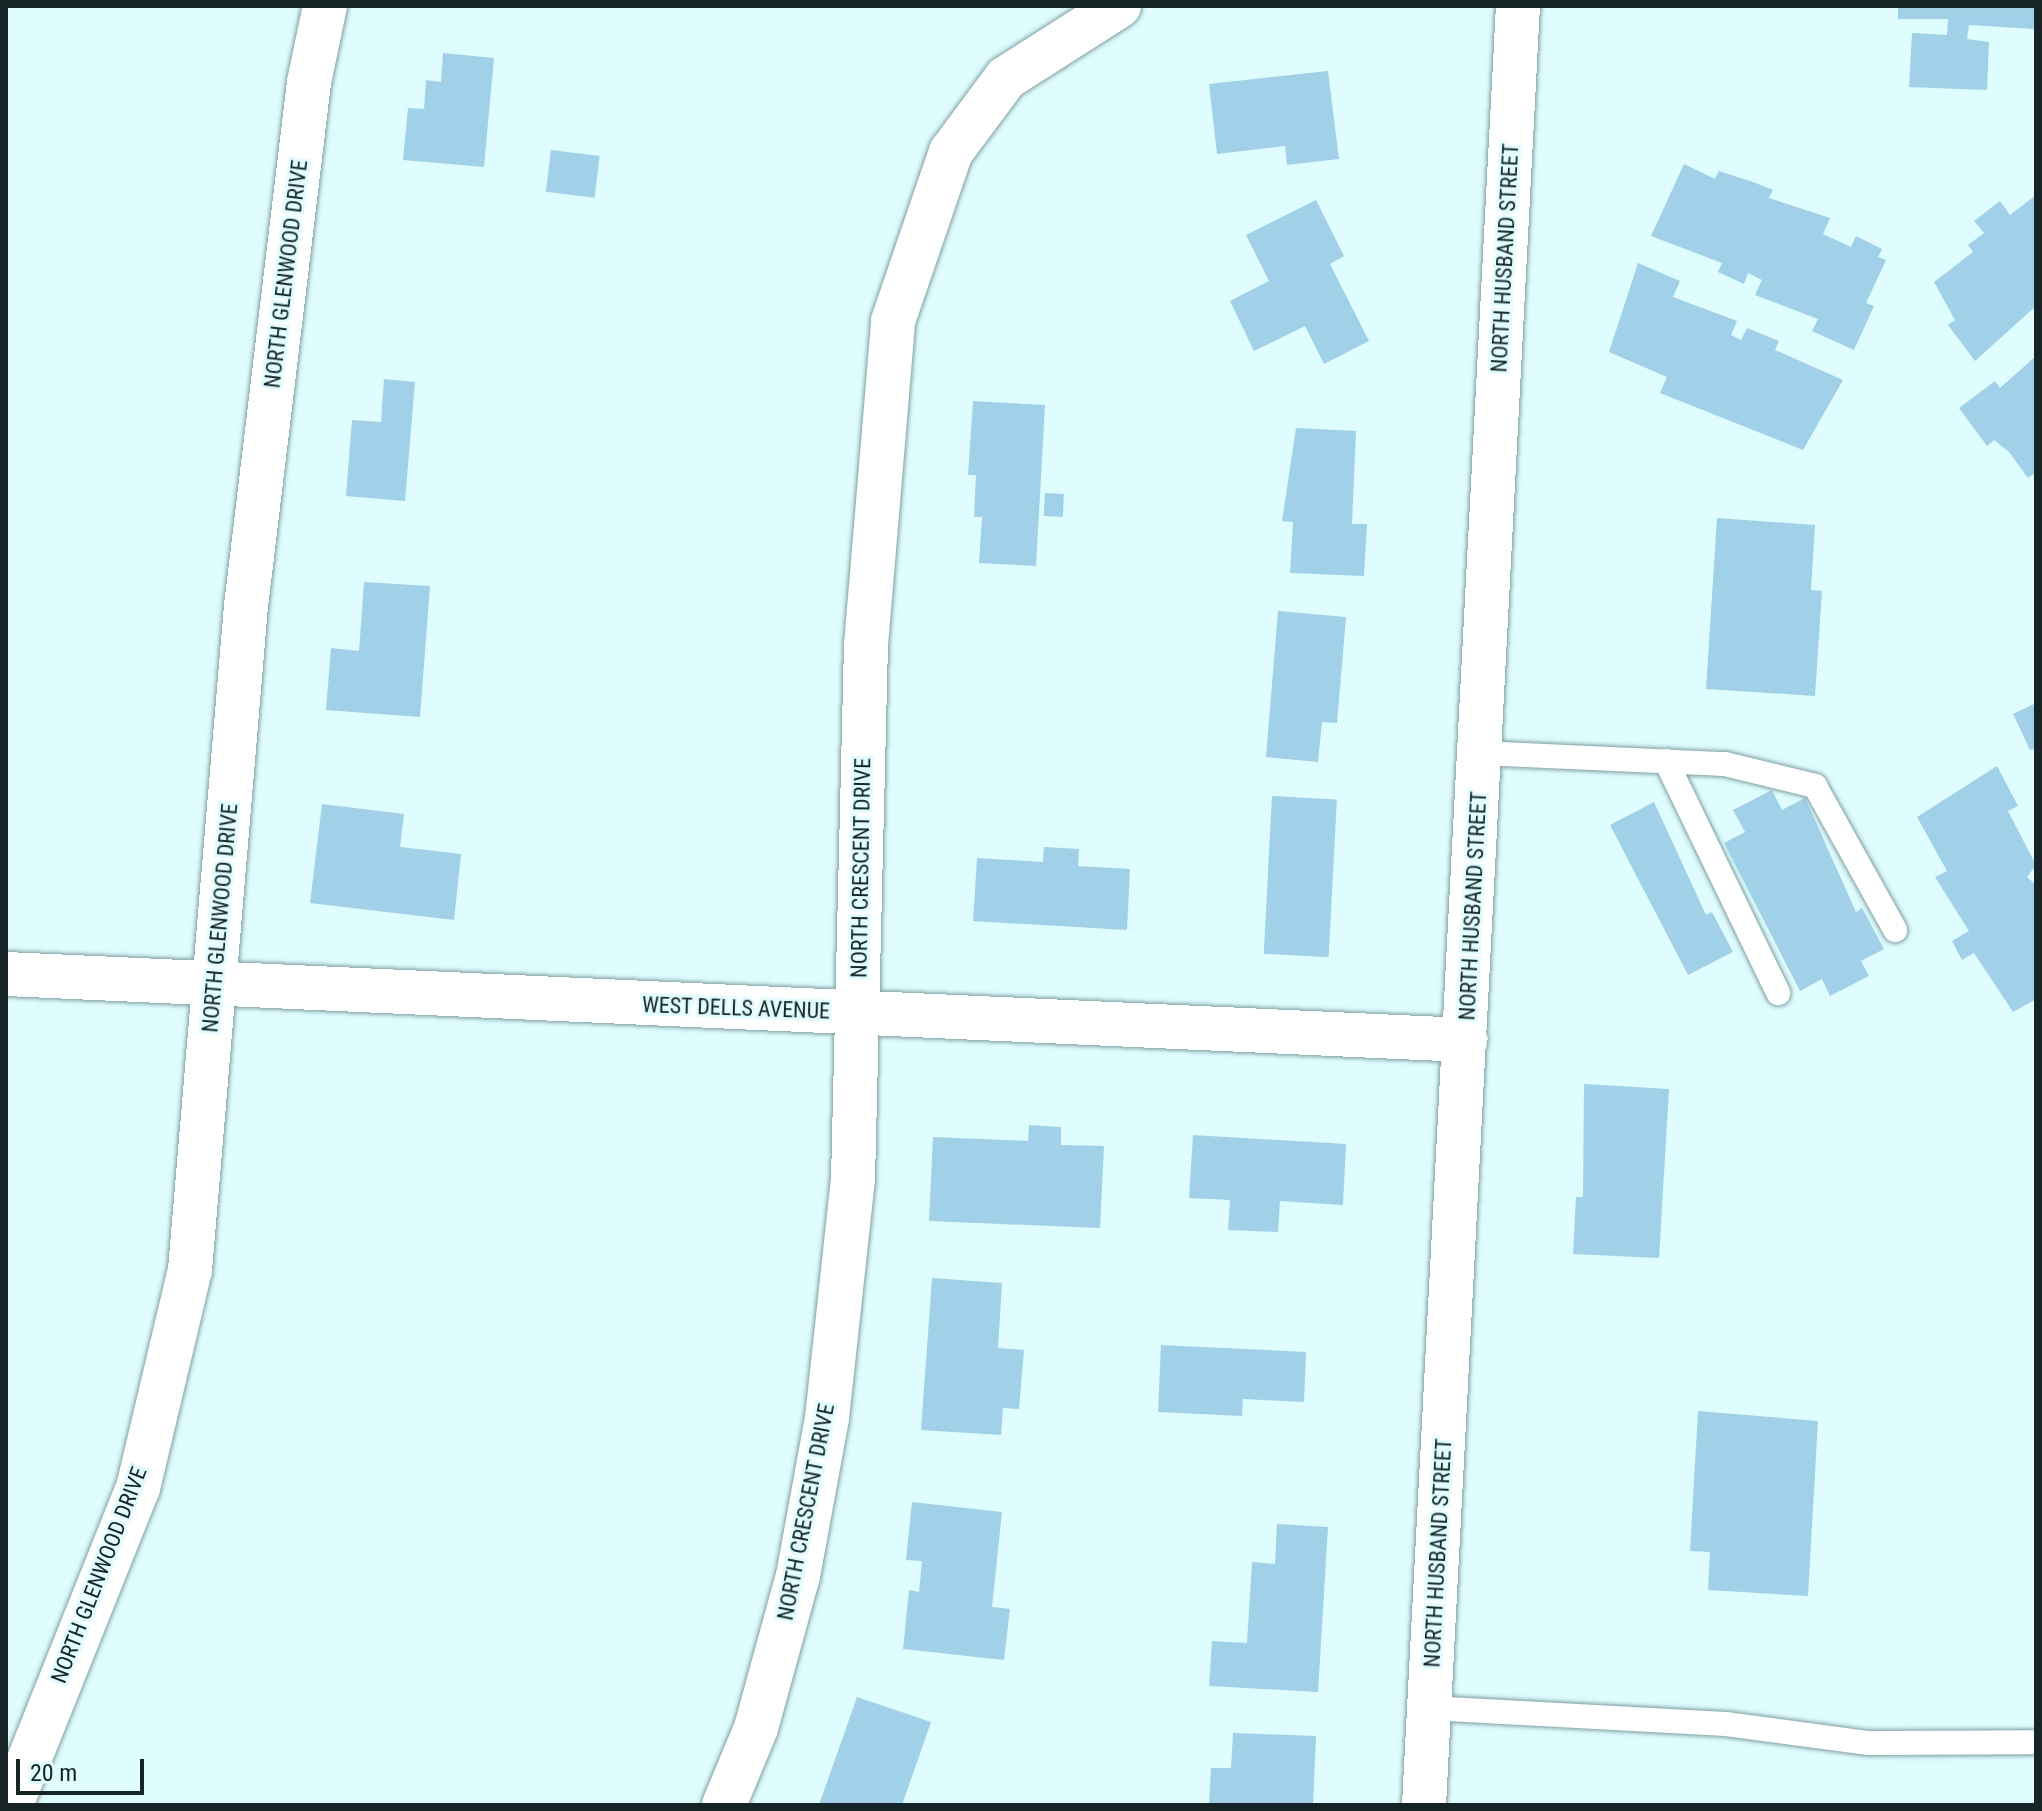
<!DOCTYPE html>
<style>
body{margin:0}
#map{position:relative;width:2042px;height:1811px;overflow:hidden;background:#dffcfe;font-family:"Roboto Condensed",sans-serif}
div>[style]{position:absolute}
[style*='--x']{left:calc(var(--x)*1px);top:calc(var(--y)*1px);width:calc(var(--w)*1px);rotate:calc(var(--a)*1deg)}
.building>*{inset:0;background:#a0d1e9;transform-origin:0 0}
.roads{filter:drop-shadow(0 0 2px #7da0a2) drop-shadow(0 0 2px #7da0a2)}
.lane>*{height:24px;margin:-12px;padding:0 12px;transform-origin:12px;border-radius:12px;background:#fff}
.street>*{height:44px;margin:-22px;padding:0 22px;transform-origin:22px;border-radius:22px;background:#fff}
.secondary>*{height:44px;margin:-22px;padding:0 22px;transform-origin:22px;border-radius:22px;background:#fff}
span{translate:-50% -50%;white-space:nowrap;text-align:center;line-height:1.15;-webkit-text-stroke:6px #dffcfe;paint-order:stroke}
.street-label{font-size:22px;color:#162425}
.frame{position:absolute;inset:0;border:8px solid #162425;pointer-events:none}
.scale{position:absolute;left:16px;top:1759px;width:128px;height:36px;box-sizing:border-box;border:4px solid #162425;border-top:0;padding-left:10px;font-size:24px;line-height:28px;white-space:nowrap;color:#162425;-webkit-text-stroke:6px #dffcfe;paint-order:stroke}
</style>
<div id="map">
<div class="building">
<div style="clip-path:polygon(1898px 6px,2036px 6px,2036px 29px,1969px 25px,1967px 39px,1989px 42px,1987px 90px,1909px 87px,1912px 33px,1947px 35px,1948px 19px,1898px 19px)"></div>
<div style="clip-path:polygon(443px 53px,494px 58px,484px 167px,403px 160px,408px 108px,424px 109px,426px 80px,441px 82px)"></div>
<div style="clip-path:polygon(1328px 71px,1339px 159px,1287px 165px,1285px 146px,1217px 154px,1209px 84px)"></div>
<div style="left:551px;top:150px;width:49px;height:42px;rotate:7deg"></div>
<div style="clip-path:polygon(1684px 164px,1715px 179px,1719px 171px,1753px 182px,1773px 190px,1769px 198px,1830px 218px,1823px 234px,1851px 247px,1856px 236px,1882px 249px,1878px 257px,1886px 260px,1866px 303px,1874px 306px,1854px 350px,1812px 331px,1818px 319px,1755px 295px,1762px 280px,1748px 273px,1744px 284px,1718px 272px,1722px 263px,1651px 236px)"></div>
<div style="clip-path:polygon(2036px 195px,2036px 306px,1975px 361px,1948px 325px,1955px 320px,1934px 282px,1973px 252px,1968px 245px,1984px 233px,1974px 221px,2000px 201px,2010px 215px)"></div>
<div style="clip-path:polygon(1316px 200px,1344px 256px,1330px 264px,1369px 341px,1324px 364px,1305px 326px,1254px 351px,1230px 301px,1269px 281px,1246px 235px)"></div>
<div style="clip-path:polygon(1638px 263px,1680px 281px,1673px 297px,1737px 321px,1731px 335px,1741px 340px,1747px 328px,1779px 341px,1775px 350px,1843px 380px,1803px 450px,1660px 393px,1667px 377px,1609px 352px)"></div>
<div style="clip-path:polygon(2036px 356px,2036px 472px,2028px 478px,2009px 452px,1994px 440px,1987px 446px,1959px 408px,1995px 381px,2000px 388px)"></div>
<div style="clip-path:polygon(384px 379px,415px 382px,405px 501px,346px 496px,352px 420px,381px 422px)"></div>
<div style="clip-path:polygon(973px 401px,1045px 405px,1036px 566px,979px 563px,982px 517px,974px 517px,976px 475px,968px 475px)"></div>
<div style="clip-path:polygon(1296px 428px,1356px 431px,1352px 524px,1367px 524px,1364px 576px,1290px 573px,1293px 522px,1282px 521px)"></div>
<div style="left:1045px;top:493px;width:19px;height:23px;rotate:3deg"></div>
<div style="clip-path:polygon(1717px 518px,1815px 525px,1811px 590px,1822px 591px,1815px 696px,1706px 689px)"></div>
<div style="clip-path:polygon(364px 582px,430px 586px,420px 717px,326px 710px,331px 648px,359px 651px)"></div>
<div style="clip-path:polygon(1278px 611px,1346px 617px,1337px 723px,1322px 722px,1318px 762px,1266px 757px)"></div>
<div style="clip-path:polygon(2036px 703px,2036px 748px,2030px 750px,2013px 714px)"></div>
<div style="clip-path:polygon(1997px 766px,2018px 806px,2008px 811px,2036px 865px,2027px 877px,2036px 885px,2036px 999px,2013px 1012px,1974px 953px,1962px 960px,1952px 941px,1969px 931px,1935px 877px,1947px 871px,1917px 817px)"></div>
<div style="clip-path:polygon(1772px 790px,1782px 810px,1805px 798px,1856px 912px,1862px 908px,1884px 949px,1861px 961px,1869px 976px,1830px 996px,1822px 979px,1800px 991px,1724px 843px,1745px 832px,1733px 810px)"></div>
<div style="left:1272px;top:796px;width:65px;height:158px;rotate:3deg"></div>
<div style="clip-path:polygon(1654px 802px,1706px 915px,1712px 912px,1733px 952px,1688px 975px,1610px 825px)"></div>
<div style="clip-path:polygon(322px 804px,404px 814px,400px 847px,461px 854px,454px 920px,310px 903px)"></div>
<div style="clip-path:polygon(1044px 847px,1079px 849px,1078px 866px,1130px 869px,1127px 930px,973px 921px,977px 858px,1043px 862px)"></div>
<div style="clip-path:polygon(1584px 1084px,1669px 1089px,1659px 1258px,1573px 1254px,1576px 1197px,1583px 1197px)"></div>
<div style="clip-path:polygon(1029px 1125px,1061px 1127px,1061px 1145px,1104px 1146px,1100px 1228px,929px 1221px,933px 1137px,1028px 1141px)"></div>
<div style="clip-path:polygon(1193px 1135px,1346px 1144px,1343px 1205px,1280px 1201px,1278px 1232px,1228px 1230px,1230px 1200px,1189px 1198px)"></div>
<div style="clip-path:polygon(932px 1278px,1002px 1283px,998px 1348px,1024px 1350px,1019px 1409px,1003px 1408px,1001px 1435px,921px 1430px)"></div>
<div style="clip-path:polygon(1161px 1345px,1306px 1352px,1304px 1402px,1243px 1399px,1242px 1416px,1158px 1412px)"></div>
<div style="clip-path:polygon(1698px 1411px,1818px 1421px,1808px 1596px,1708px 1590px,1710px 1552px,1690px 1551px)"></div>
<div style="clip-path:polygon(912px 1502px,1002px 1512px,992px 1607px,1010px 1609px,1004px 1660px,903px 1649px,909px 1590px,919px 1592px,922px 1561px,906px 1560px)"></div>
<div style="clip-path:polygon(1277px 1524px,1328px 1527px,1318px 1692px,1209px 1686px,1212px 1641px,1247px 1643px,1252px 1562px,1275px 1564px)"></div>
<div style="clip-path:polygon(857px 1697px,931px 1722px,902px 1805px,819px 1805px)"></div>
<div style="clip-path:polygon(1233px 1733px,1316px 1736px,1313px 1805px,1209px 1805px,1211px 1768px,1231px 1768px)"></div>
</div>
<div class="roads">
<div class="lane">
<div style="--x:1480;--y:753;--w:245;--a:2.6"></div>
<div style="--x:1725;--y:764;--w:93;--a:13.7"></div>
<div style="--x:1815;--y:786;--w:165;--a:60.9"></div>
<div style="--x:1666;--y:761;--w:258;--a:64.2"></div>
<div style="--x:1429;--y:1708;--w:297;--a:3.1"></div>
<div style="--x:1726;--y:1724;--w:144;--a:7.6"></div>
<div style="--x:1869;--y:1743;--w:167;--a:-0.3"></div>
</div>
<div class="street">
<div style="--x:6;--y:974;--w:1461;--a:2.59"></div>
<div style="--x:11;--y:1805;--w:341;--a:-68.2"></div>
<div style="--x:138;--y:1488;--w:224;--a:-76.6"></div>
<div style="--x:190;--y:1270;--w:666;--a:-85.18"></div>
<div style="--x:246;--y:606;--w:528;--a:-83.14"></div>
<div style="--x:309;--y:82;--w:78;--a:-78.1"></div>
<div style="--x:724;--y:1805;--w:83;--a:-67.4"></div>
<div style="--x:756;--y:1728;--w:158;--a:-74.6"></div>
<div style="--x:798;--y:1576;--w:161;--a:-79.6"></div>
<div style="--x:827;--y:1418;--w:239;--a:-83.8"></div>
<div style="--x:853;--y:1180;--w:535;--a:-88.61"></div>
<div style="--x:866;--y:645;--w:325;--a:-85.2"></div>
<div style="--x:893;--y:321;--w:179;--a:-71.1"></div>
<div style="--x:951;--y:152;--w:92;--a:-53.4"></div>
<div style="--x:1006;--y:78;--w:134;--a:-32.5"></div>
</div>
<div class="secondary">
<div style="--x:1424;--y:1805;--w:1801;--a:-87.01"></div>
</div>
</div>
<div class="street-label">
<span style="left:1505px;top:258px;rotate:-87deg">NORTH HUSBAND STREET</span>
<span style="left:286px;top:274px;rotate:-83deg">NORTH GLENWOOD DRIVE</span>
<span style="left:861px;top:868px;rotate:-89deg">NORTH CRESCENT DRIVE</span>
<span style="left:1473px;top:906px;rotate:-87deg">NORTH HUSBAND STREET</span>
<span style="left:220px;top:918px;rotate:-85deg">NORTH GLENWOOD DRIVE</span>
<span style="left:736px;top:1008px;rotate:2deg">WEST DELLS AVENUE</span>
<span style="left:806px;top:1512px;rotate:-79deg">NORTH CRESCENT DRIVE</span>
<span style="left:1438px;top:1553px;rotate:-87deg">NORTH HUSBAND STREET</span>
<span style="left:99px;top:1575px;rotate:-69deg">NORTH GLENWOOD DRIVE</span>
</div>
<div class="frame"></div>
<div class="scale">20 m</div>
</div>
